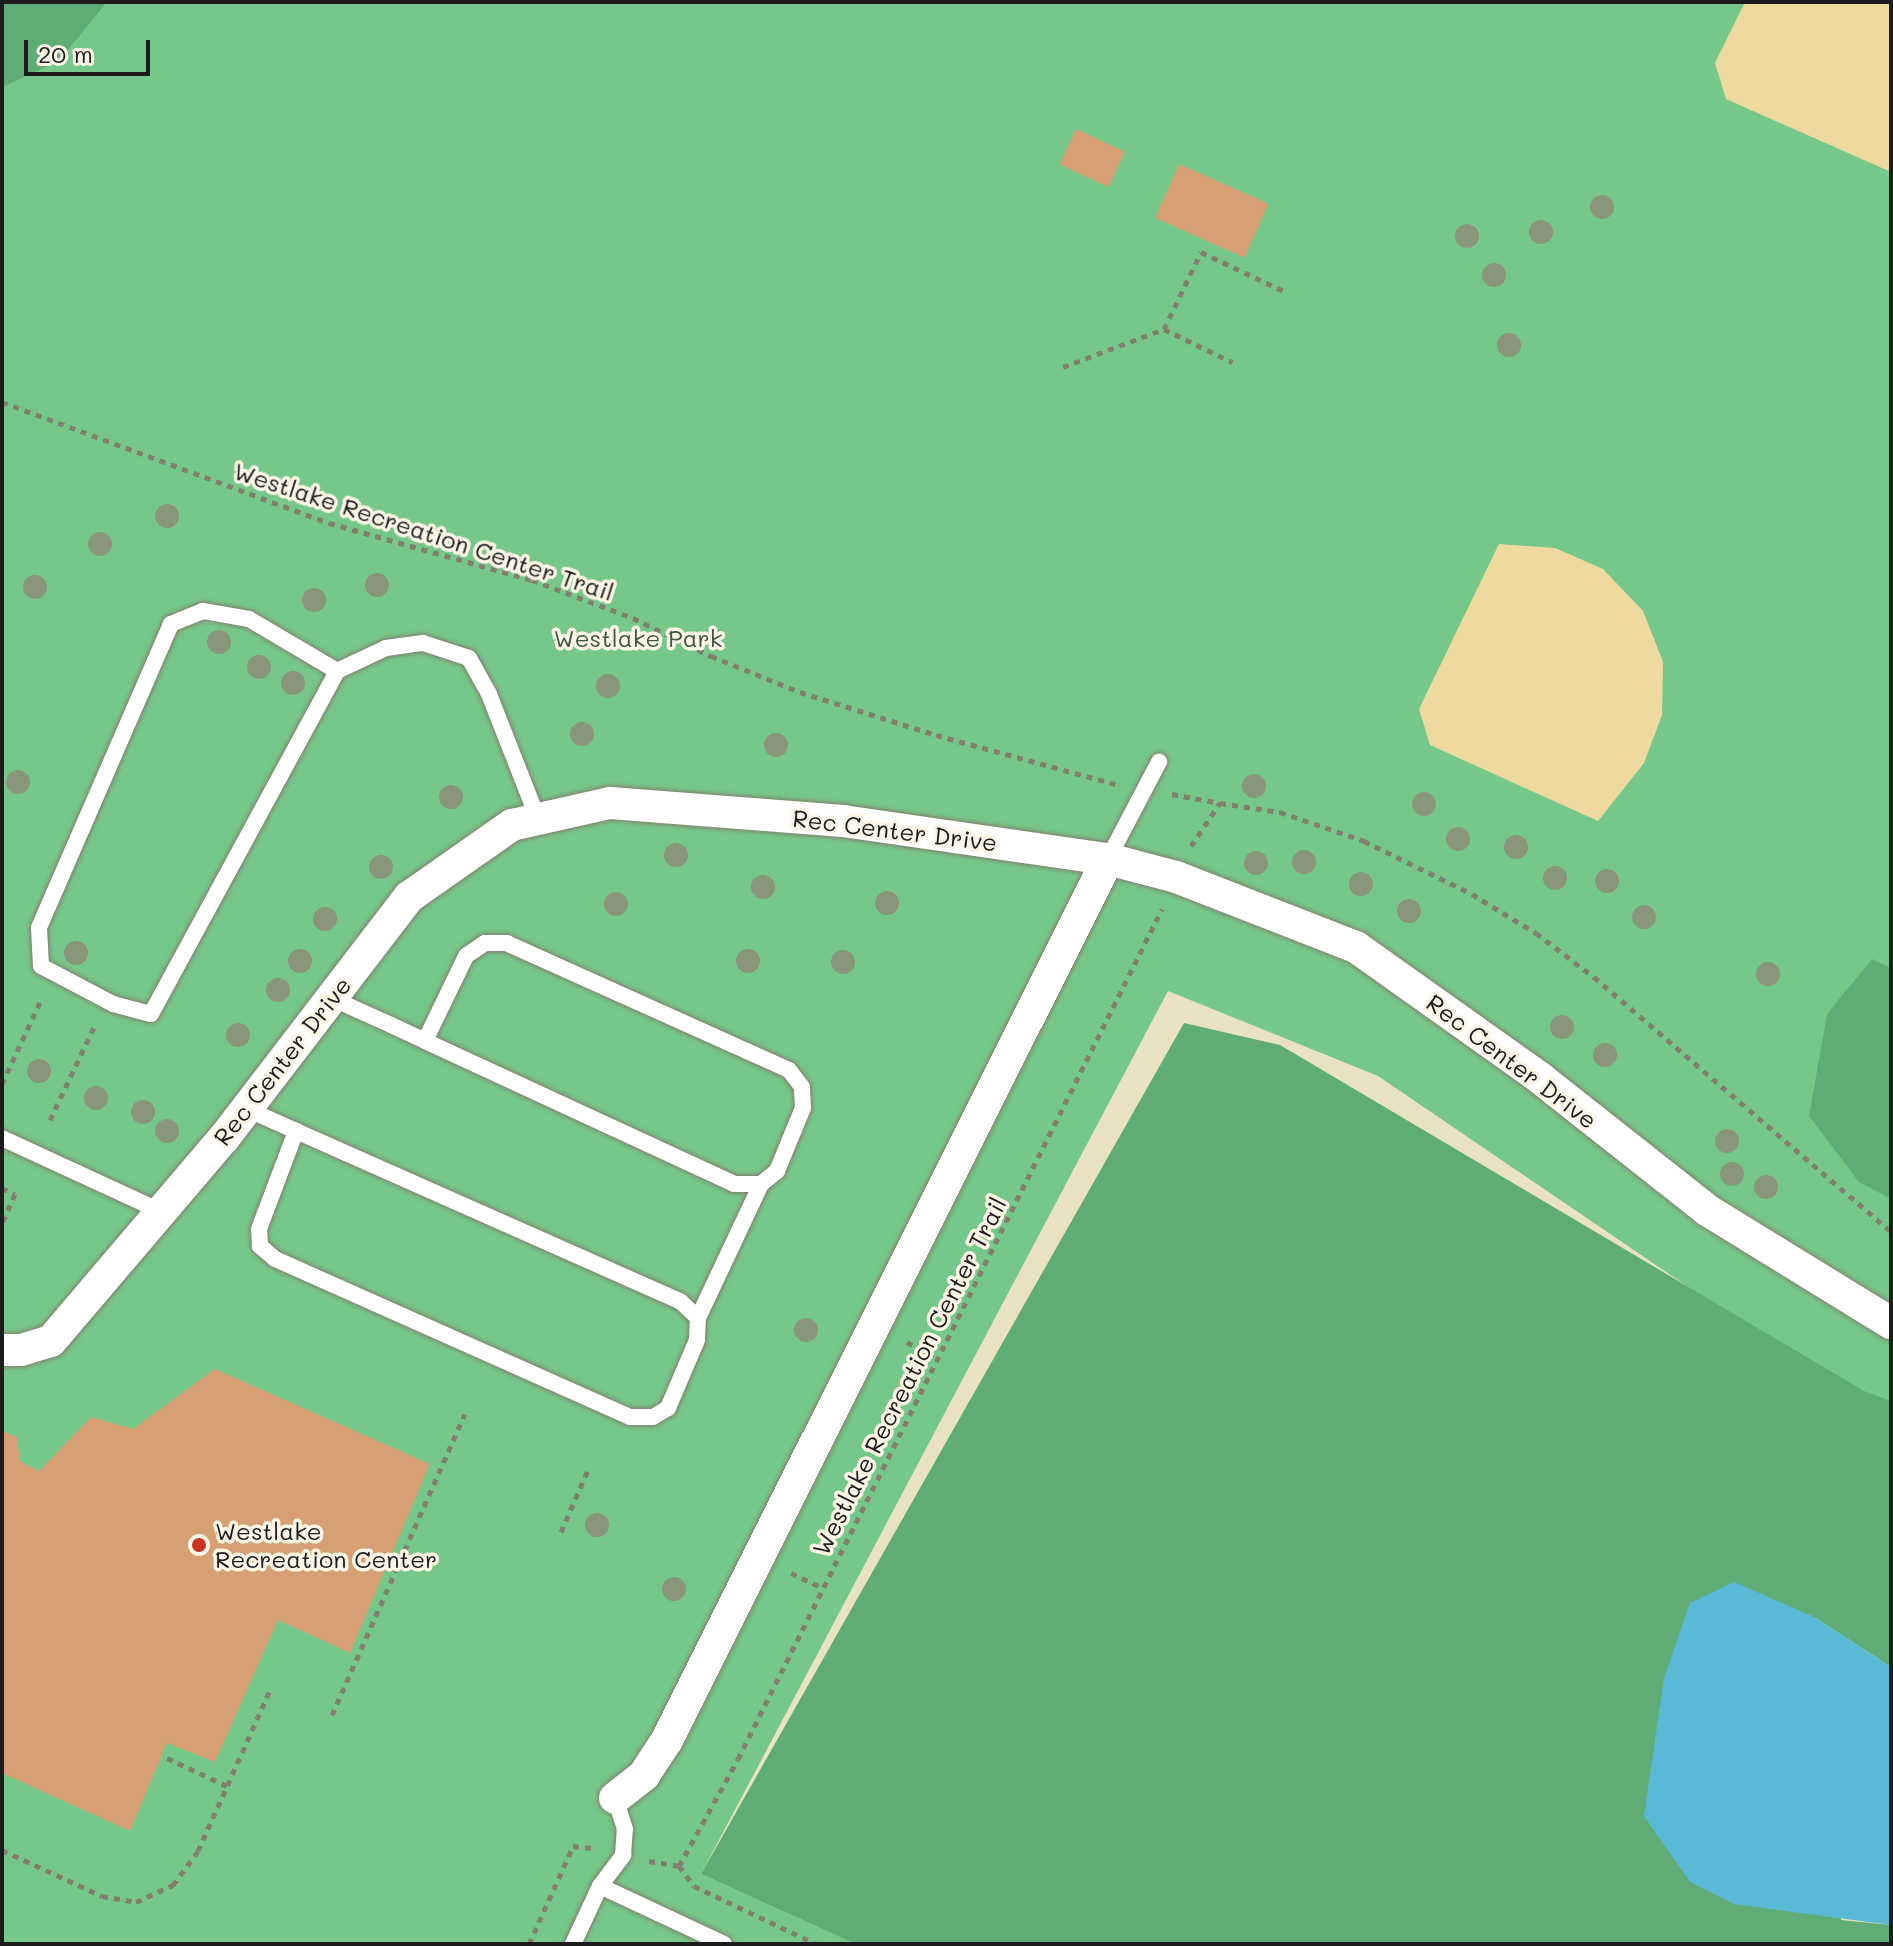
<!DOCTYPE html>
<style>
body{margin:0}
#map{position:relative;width:1893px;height:1946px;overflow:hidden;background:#e8e2c0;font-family:Mali,sans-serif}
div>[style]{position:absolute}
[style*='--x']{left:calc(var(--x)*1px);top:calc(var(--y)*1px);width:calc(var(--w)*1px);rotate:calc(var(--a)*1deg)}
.green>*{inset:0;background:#76c88a}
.forest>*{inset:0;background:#60ac76}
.sand>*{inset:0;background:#eeda9e}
.water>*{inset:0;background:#59bad7}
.building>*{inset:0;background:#d6a074;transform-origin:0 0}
.path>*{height:5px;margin-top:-2.5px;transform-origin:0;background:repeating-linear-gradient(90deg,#827f6e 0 6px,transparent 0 12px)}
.roads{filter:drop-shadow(0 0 2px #827f6e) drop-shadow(0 0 2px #827f6e)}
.service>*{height:16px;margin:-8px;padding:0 8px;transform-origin:8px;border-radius:8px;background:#fff}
.minor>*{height:32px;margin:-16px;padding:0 16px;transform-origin:16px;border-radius:16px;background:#fff}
.trees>*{width:24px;height:24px;margin:-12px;border-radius:50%;background:#89967b}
.dots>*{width:22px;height:22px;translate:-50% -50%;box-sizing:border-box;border:4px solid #fcf5e5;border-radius:50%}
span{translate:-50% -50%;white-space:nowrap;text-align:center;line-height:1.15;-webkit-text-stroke:7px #fcf5e5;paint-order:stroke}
.street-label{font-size:24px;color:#1c1c1c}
.park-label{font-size:24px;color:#3c5842}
.poi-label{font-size:24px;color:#1c1c1c}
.left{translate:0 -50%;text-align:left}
.frame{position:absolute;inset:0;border:4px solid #1c1c1c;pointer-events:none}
.scale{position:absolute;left:24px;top:40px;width:126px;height:36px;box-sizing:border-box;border:4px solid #1c1c1c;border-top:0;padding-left:10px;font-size:24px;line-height:28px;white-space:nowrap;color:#1c1c1c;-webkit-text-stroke:6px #fcf5e5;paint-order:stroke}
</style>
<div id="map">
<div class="green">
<div style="clip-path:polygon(2px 2px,1891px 2px,1891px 1425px,1378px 1076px,1168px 991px,701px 1874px,855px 1944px,2px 1944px)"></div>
</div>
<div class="forest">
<div style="clip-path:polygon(2px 2px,107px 2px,59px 61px,2px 87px)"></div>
<div style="clip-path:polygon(1872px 959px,1891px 968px,1891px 1199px,1859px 1182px,1809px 1116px,1827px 1014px)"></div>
<div style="clip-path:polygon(1184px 1023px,1280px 1045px,1864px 1391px,1891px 1401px,1891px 1667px,1814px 1617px,1841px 1920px,1891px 1925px,1891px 1944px,855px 1944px,701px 1874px)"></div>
</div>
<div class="sand">
<div style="clip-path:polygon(1745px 2px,1891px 2px,1891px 172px,1726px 99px,1715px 63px)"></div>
<div style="clip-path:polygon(1499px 544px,1555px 548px,1603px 569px,1643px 611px,1663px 662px,1662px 715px,1644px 763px,1598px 821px,1430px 745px,1419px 709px)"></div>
</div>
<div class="water">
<div style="clip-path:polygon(1734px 1582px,1814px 1617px,1891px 1667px,1891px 1925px,1734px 1904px,1690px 1882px,1644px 1816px,1664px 1678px,1690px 1603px)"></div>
</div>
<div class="building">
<div style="left:1076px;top:129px;width:54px;height:39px;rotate:25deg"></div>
<div style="left:1179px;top:164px;width:98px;height:59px;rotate:24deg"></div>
<div style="clip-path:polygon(215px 1369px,430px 1464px,350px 1653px,278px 1620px,215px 1762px,167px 1743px,130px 1831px,2px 1773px,2px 1431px,17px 1437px,20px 1461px,39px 1471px,91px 1417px,133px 1429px)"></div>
</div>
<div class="path">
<div style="--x:1164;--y:329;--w:85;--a:-64.3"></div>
<div style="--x:1201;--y:252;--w:96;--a:25.2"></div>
<div style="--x:1063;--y:367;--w:108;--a:-20.6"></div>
<div style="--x:1164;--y:329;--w:76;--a:25.9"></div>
<div style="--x:2;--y:402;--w:349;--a:20.3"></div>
<div style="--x:329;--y:523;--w:211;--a:15.7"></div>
<div style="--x:532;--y:580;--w:108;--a:20.6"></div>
<div style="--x:633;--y:618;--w:87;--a:26"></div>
<div style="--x:711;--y:656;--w:96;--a:22"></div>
<div style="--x:800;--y:692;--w:143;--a:17.5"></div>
<div style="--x:936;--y:735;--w:186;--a:15.3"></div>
<div style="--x:1172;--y:794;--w:49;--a:10.6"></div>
<div style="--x:1191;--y:846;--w:52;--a:-56"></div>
<div style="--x:1220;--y:803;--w:61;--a:8.5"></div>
<div style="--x:1280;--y:812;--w:89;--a:19"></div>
<div style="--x:1364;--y:841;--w:120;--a:26.1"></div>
<div style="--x:1472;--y:894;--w:75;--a:31.4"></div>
<div style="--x:1536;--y:933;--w:73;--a:37.2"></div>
<div style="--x:1594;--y:977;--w:391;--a:40.6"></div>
<div style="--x:2;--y:1084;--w:95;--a:-65.1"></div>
<div style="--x:50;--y:1120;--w:103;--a:-64.7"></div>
<div style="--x:2;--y:1188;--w:14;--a:25"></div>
<div style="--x:15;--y:1194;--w:32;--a:114"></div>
<div style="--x:907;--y:1342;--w:35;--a:31"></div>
<div style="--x:561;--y:1532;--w:68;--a:-66.5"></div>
<div style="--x:791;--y:1573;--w:35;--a:25"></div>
<div style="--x:332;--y:1715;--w:329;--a:-66.2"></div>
<div style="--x:167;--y:1758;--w:66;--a:25"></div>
<div style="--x:2;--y:1850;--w:110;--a:24.7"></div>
<div style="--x:102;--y:1896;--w:35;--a:10"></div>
<div style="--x:136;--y:1902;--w:41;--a:-24.7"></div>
<div style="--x:173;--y:1885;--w:42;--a:-53.7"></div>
<div style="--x:198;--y:1851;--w:179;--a:-65.9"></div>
<div style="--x:649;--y:1861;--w:30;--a:9"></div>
<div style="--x:679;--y:1866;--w:122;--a:-61.1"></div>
<div style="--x:738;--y:1759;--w:950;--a:-63.49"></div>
<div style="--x:679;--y:1866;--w:25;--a:53"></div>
<div style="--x:694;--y:1886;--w:135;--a:25.4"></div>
<div style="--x:529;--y:1944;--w:107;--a:-65.8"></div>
<div style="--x:573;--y:1846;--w:19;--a:6"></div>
</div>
<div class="roads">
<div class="service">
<div style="--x:337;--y:671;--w:102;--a:-149.4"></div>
<div style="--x:249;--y:619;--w:47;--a:-170.1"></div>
<div style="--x:203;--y:611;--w:35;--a:158"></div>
<div style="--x:171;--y:624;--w:331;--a:113.5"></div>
<div style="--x:39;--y:928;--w:38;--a:87"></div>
<div style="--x:41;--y:966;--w:81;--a:27.8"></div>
<div style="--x:113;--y:1004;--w:39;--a:15"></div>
<div style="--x:151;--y:1014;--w:390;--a:-61.5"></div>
<div style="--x:337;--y:671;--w:54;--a:-25.1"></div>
<div style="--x:386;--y:648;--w:37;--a:-8"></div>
<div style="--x:423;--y:643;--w:48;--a:18.1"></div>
<div style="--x:469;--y:658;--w:41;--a:60.9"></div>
<div style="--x:489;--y:694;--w:134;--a:68.6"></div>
<div style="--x:1108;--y:859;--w:110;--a:-62.3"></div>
<div style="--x:331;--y:998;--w:66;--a:24.2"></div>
<div style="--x:391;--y:1025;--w:38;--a:25"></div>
<div style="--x:425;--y:1041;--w:340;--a:24.8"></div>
<div style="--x:734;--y:1184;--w:27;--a:0"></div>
<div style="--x:761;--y:1184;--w:21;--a:-39"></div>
<div style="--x:777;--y:1171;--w:68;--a:-67.6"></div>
<div style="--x:803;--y:1108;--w:21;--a:-93"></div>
<div style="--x:802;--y:1087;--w:21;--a:-127"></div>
<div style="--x:789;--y:1070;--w:309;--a:-155.8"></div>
<div style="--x:507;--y:943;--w:22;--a:180"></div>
<div style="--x:485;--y:943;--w:23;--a:146"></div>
<div style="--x:466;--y:956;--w:94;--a:115.8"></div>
<div style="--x:247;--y:1109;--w:54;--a:24.2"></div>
<div style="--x:296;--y:1131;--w:421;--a:23.9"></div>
<div style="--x:681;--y:1302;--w:23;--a:43"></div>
<div style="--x:698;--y:1318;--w:22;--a:93"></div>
<div style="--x:697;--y:1340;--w:74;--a:113.1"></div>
<div style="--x:668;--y:1408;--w:17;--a:149"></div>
<div style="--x:653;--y:1417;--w:23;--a:180"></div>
<div style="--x:630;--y:1417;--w:389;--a:-156"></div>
<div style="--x:275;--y:1259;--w:20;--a:-139"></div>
<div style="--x:260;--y:1246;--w:17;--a:-93"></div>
<div style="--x:259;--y:1229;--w:105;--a:-69.3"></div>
<div style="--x:2;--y:1138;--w:174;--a:24.8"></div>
<div style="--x:698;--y:1318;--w:148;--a:-64.8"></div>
<div style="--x:600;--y:1886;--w:137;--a:25.1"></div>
<div style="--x:573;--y:1944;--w:64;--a:-65"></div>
<div style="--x:600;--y:1886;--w:39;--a:-53"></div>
<div style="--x:623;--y:1855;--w:26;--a:-86"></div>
<div style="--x:625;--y:1829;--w:33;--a:-108"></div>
</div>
<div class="minor">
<div style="--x:2;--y:1350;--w:19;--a:0"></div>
<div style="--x:21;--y:1350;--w:31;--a:-17"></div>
<div style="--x:51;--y:1341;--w:267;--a:-49.6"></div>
<div style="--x:224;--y:1138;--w:304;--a:-52.5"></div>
<div style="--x:409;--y:897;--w:126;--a:-35"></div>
<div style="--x:512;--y:825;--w:100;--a:-12.7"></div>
<div style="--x:610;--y:803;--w:234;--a:4.4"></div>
<div style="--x:843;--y:821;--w:268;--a:8.2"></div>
<div style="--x:1108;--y:859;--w:70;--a:14.8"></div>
<div style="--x:1176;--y:877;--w:193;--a:21.3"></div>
<div style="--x:1356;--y:947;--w:226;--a:35.4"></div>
<div style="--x:1540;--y:1078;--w:213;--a:38.3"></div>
<div style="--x:1707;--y:1210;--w:216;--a:31.6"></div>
<div style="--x:615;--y:1798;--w:37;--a:-38"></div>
<div style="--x:644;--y:1775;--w:42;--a:-56.7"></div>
<div style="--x:667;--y:1740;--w:985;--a:-63.41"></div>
</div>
</div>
<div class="trees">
<div style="left:1602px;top:207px"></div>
<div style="left:1541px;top:232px"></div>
<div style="left:1467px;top:236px"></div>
<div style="left:1494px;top:275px"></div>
<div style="left:1509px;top:345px"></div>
<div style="left:167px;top:516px"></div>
<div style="left:100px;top:544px"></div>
<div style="left:377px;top:585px"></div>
<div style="left:35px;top:587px"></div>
<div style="left:314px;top:600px"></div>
<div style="left:219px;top:642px"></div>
<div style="left:259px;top:667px"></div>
<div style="left:293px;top:683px"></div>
<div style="left:608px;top:686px"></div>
<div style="left:582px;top:734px"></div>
<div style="left:776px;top:745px"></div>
<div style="left:18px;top:782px"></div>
<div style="left:1254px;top:786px"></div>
<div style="left:451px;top:797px"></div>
<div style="left:1424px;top:804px"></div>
<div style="left:1458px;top:839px"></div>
<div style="left:1516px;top:847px"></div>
<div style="left:676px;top:855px"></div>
<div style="left:1304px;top:862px"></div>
<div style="left:1256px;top:863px"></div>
<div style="left:381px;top:867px"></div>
<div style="left:1555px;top:878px"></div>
<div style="left:1607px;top:881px"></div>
<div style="left:1361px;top:884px"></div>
<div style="left:763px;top:887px"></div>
<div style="left:887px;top:903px"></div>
<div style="left:616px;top:904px"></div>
<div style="left:1409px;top:911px"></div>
<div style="left:1644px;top:917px"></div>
<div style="left:325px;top:919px"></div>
<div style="left:76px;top:953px"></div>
<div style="left:300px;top:961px"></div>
<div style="left:748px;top:961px"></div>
<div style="left:843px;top:962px"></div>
<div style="left:1768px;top:974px"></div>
<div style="left:278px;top:990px"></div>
<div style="left:1562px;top:1027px"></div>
<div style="left:238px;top:1035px"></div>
<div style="left:1605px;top:1055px"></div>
<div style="left:39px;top:1071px"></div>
<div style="left:96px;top:1098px"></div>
<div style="left:143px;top:1112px"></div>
<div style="left:167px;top:1131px"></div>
<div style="left:1727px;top:1141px"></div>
<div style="left:1732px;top:1174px"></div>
<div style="left:1766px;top:1187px"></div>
<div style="left:806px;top:1330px"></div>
<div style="left:597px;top:1525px"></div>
<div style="left:674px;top:1589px"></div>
</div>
<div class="dots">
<div style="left:199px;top:1545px;background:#c8321e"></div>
</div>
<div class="street-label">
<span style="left:424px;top:531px;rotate:18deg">Westlake Recreation Center Trail</span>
<span style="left:895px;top:830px;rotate:7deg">Rec Center Drive</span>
<span style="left:282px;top:1061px;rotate:-52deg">Rec Center Drive</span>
<span style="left:1512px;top:1061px;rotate:37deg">Rec Center Drive</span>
<span style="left:909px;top:1376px;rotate:-63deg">Westlake Recreation Center Trail</span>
</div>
<div class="park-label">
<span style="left:638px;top:638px">Westlake Park</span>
</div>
<div class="poi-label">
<span class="left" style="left:215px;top:1545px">Westlake<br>Recreation Center</span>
</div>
<div class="frame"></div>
<div class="scale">20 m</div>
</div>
